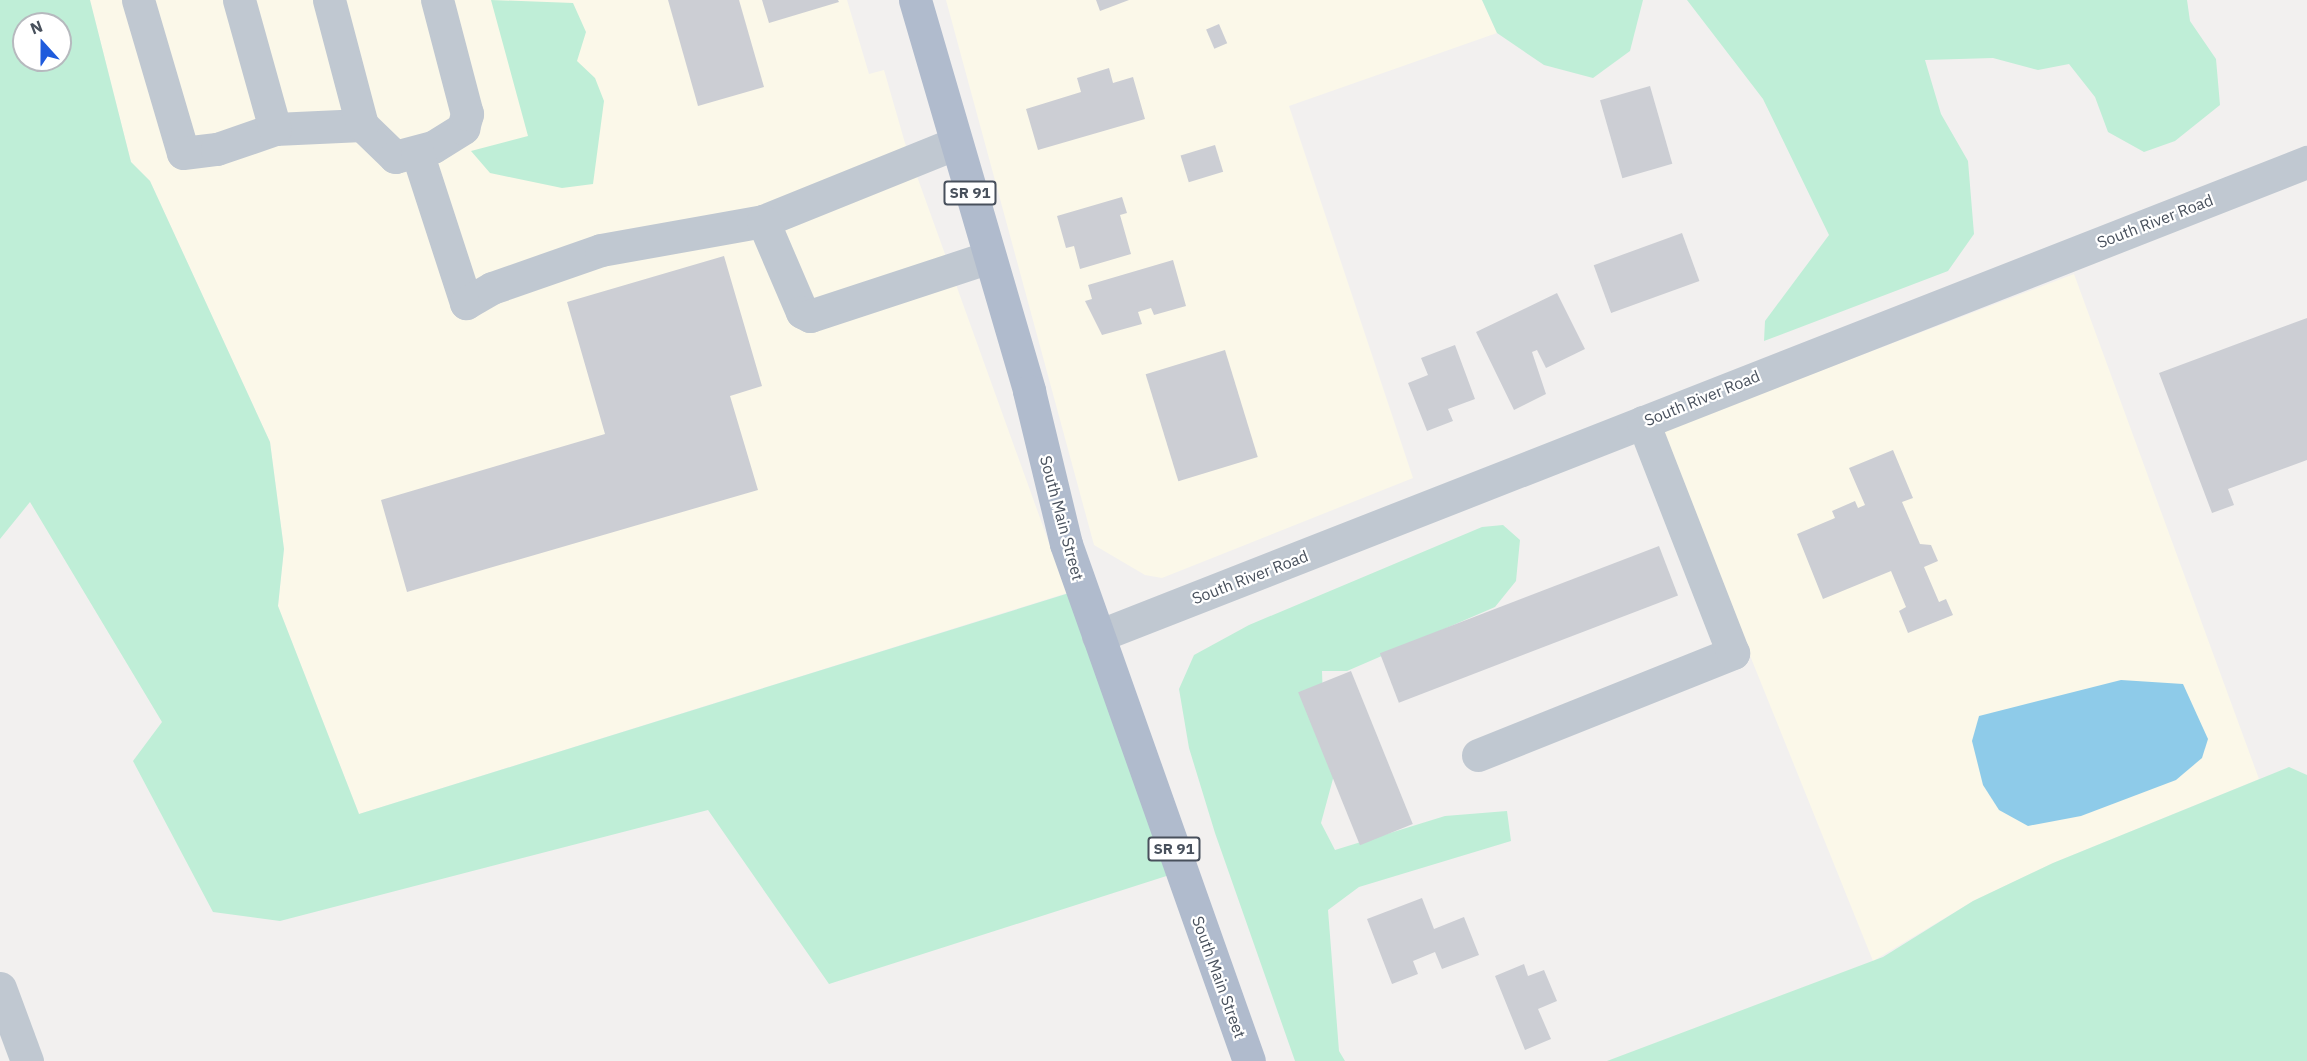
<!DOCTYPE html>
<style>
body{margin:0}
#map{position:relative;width:2307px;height:1061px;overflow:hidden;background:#f2f0ef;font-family:"IBM Plex Sans",sans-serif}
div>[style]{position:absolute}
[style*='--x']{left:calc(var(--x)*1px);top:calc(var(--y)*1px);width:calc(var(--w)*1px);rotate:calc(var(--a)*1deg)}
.commercial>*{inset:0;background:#fbf8e9}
.green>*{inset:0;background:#bfeed7}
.water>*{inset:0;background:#8ecbe9}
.building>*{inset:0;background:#ccced4;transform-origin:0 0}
.minor>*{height:33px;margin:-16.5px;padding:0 16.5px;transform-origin:16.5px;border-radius:16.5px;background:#c0c8d1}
.major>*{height:33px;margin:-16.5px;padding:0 16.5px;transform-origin:16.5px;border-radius:16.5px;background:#b0bbcd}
span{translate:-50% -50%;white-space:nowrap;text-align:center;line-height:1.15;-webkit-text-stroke:4.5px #fff;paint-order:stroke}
.shield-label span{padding:2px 4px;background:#fff;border:2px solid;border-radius:4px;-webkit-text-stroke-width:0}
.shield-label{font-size:15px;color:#48505c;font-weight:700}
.street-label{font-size:16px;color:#48505c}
.north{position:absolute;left:12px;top:12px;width:60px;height:60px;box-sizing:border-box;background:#fff;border:2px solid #b6b9be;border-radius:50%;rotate:339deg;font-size:16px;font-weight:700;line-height:24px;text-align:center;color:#48505c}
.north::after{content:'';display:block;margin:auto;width:21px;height:27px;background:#1f5bdc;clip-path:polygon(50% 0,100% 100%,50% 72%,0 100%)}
</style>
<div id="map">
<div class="commercial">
<div style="clip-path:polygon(90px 0,847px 0,869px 74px,884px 70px,905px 143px,1067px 593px,359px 814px,278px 606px,284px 549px,270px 442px,150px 181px,131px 162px)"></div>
<div style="clip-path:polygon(946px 0,1482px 0,1497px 33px,1289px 106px,1413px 478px,1162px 578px,1145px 575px,1094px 545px)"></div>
<div style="clip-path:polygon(2074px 274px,2259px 779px,2053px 863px,1973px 901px,1873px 961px,1660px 432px)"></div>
</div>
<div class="green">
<div style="clip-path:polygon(evenodd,0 0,90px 0,131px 162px,150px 181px,270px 442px,284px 549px,278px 606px,359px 814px,1082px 589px,1182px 871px,829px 984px,708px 810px,280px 921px,213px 912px,133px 761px,162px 722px,30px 502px,0 539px,0 0,24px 24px,60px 24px,60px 60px,24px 60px,24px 24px)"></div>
<div style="clip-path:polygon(491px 0,573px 3px,586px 32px,577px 61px,595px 78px,604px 101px,593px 184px,562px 188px,490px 173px,471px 151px,528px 136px)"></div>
<div style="clip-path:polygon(1482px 0,1643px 0,1630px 51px,1593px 78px,1544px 65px,1497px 33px)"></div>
<div style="clip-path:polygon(1687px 0,2187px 0,2190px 21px,2216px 59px,2220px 105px,2175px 141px,2144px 152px,2108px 132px,2095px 97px,2069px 64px,2038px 70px,1993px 58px,1925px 60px,1941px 114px,1968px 161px,1974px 234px,1948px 271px,1764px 341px,1765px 321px,1829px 235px,1763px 99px)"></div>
<div style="clip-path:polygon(1503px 525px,1520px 540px,1516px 581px,1495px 607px,1347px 671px,1322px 671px,1323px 701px,1343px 742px,1321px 823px,1335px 850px,1445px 816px,1507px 811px,1511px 841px,1359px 887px,1328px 910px,1339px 1051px,1345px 1061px,1295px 1061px,1215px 833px,1189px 748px,1179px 689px,1194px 655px,1249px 625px,1482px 527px)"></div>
<div style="clip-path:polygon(2289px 767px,2307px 775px,2307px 1061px,1607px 1061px,1883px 957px,1973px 901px,2053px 863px)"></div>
</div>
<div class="water">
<div style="clip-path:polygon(2121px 680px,2183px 684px,2208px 739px,2202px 758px,2176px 780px,2081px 816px,2028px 826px,1999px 810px,1983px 785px,1972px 741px,1979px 716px)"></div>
</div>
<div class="building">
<div style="clip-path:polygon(668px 0,739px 0,764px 87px,698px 106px)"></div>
<div style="clip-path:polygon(762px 0,838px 0,839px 2px,769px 23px)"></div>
<div style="clip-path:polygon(1096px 0,1129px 0,1100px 11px)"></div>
<div style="left:1219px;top:24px;width:21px;height:14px;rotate:67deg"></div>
<div style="clip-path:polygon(1109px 68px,1113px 83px,1133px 77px,1145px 119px,1038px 150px,1026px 109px,1081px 92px,1077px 78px)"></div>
<div style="left:1650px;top:86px;width:81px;height:52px;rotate:74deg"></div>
<div style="left:1215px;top:145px;width:28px;height:36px;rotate:73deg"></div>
<div style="clip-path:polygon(1122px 197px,1127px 213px,1120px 215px,1131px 254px,1080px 269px,1074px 246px,1066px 248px,1057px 216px)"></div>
<div style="left:1682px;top:233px;width:51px;height:94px;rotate:70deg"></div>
<div style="clip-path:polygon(724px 256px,762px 386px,730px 396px,758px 490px,407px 592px,381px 500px,605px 434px,567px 302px)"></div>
<div style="clip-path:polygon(1173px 260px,1186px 306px,1154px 315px,1151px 308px,1138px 312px,1142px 324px,1102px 335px,1085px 301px,1092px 299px,1088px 285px)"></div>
<div style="clip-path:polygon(1557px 293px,1585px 349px,1546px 368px,1537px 350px,1532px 352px,1546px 394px,1514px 410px,1476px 332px)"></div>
<div style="clip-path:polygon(2307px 318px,2307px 460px,2228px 489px,2234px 505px,2212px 513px,2159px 373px)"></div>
<div style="clip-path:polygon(1455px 345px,1475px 399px,1448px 409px,1453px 421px,1427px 431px,1408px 383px,1428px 375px,1421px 358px)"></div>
<div style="left:1225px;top:350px;width:112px;height:83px;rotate:73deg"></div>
<div style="clip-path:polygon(1893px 450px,1913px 498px,1902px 502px,1920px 544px,1931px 545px,1938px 561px,1924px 567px,1939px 602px,1946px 599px,1953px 615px,1908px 633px,1899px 611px,1906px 607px,1891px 571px,1823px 599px,1797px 534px,1835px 518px,1832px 511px,1855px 501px,1858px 508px,1865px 505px,1849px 468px)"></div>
<div style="left:1659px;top:546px;width:53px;height:299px;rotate:69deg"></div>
<div style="left:1351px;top:671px;width:165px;height:57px;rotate:68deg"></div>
<div style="clip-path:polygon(1422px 898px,1434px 929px,1464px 917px,1479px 955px,1442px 969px,1435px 952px,1413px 961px,1418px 974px,1392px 984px,1367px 919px)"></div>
<div style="clip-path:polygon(1524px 964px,1528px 976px,1544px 970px,1557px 1001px,1538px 1009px,1551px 1039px,1525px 1050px,1495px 976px)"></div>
</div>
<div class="minor">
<div style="--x:138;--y:0;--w:159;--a:73.6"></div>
<div style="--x:183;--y:153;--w:34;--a:-7"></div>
<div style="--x:217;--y:149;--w:61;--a:-19"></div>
<div style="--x:275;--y:129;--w:87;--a:-2.6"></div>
<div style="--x:362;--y:125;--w:46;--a:44.1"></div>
<div style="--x:395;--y:157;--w:39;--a:-15"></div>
<div style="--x:433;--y:147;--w:36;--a:-32"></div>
<div style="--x:463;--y:128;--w:15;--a:-74"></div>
<div style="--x:467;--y:114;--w:118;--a:-104.7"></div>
<div style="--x:239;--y:0;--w:134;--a:74.4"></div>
<div style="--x:329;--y:0;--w:129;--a:75.2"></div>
<div style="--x:417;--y:152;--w:159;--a:72"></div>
<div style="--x:466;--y:303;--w:30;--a:-30"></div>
<div style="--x:492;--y:288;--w:115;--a:-19.2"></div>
<div style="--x:601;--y:250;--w:165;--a:-10.1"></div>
<div style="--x:763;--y:221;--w:208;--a:-22"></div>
<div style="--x:763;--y:221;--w:99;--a:66.8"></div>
<div style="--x:802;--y:312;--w:9;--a:27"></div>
<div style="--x:810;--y:316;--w:188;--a:-18.2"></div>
<div style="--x:1098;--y:636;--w:1299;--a:-21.41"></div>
<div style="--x:1478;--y:755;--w:275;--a:-21.8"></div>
<div style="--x:1733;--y:653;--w:248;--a:-111.3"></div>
<div style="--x:0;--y:988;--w:78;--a:69.7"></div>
</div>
<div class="major">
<div style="--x:915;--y:0;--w:407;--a:73.7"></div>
<div style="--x:1029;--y:391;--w:157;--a:76.4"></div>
<div style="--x:1066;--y:544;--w:548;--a:70.51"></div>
</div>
<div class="shield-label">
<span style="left:970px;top:193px">SR 91</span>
<span style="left:1174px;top:849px">SR 91</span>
</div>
<div class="street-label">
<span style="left:2155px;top:221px;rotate:-21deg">South River Road</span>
<span style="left:1702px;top:398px;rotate:-22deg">South River Road</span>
<span style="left:1062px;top:518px;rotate:75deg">South Main Street</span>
<span style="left:1250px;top:577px;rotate:-21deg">South River Road</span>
<span style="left:1219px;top:977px;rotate:70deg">South Main Street</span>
</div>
<div class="north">N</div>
</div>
